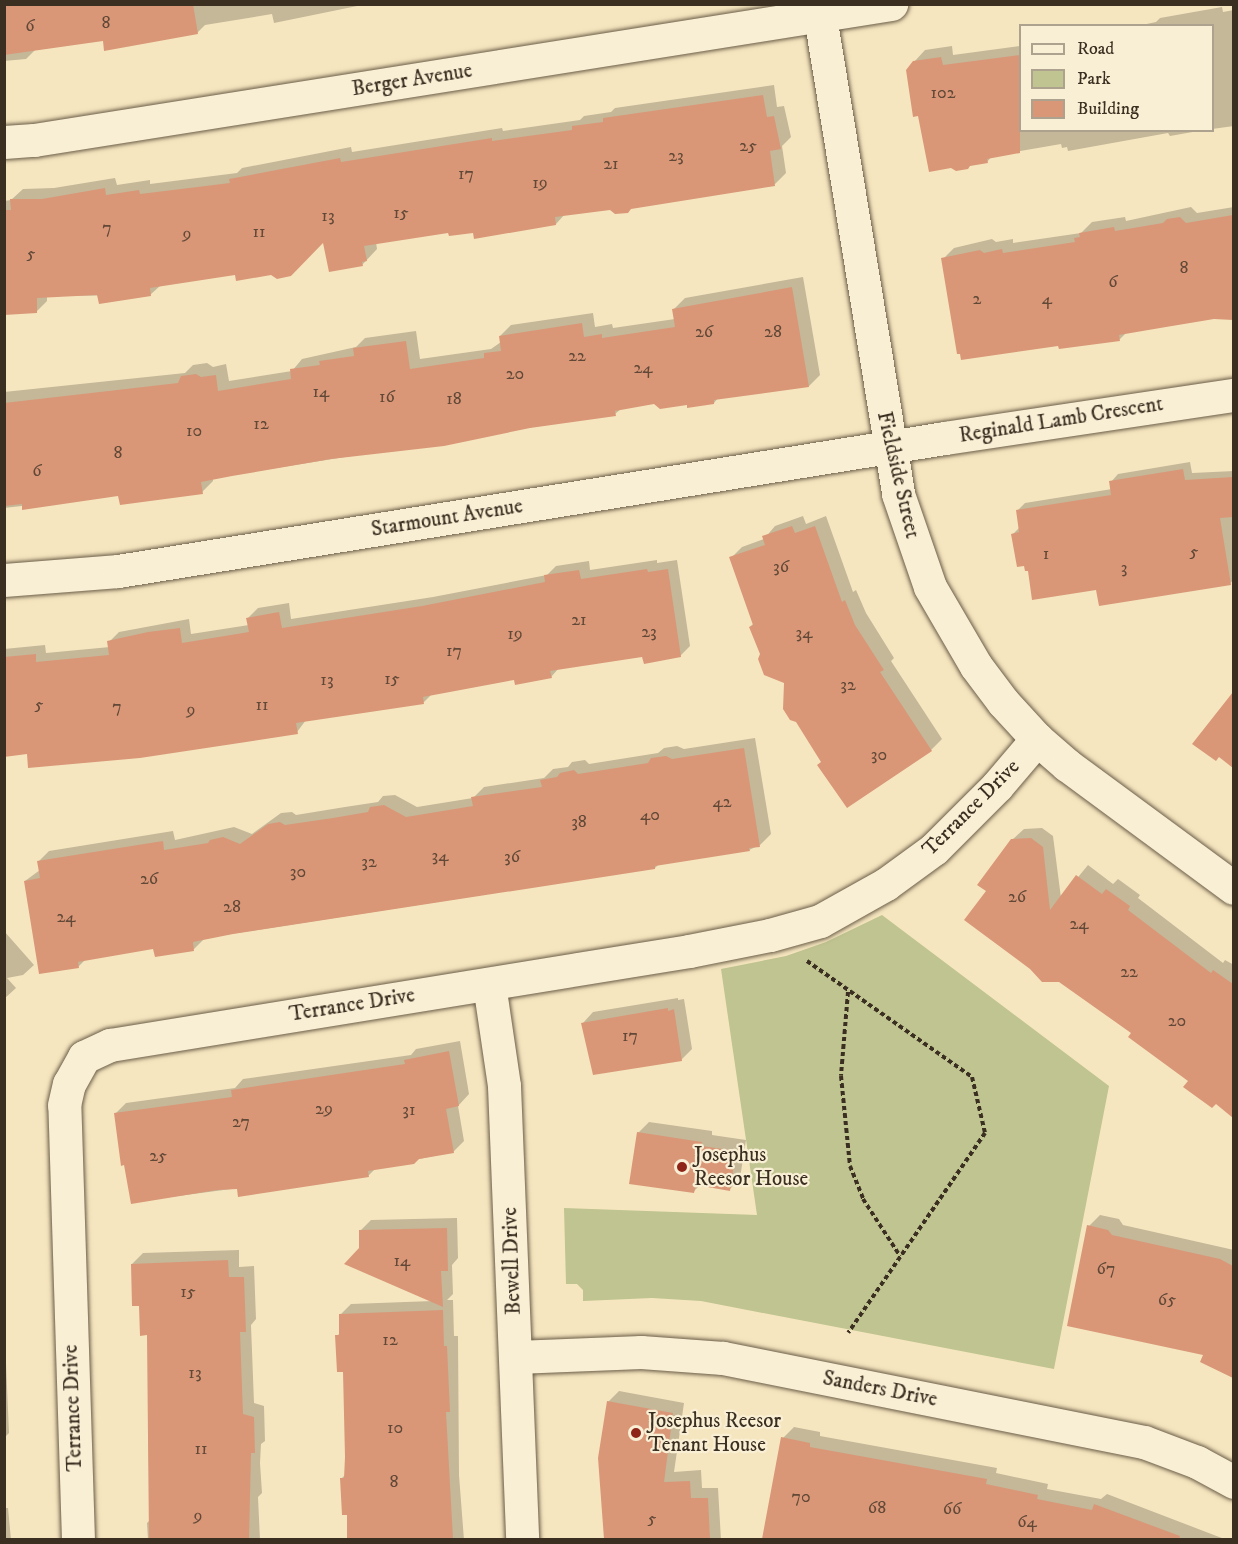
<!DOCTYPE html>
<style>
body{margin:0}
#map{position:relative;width:1238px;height:1544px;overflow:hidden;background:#f6e6bf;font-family:"IM FELL DW Pica",serif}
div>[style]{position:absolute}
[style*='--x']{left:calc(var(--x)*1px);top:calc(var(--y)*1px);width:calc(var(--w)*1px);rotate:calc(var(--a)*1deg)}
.green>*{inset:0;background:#bfc490}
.shadow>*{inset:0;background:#0003}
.building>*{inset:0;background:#d99778}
.path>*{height:4px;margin-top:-2px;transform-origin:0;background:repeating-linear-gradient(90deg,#3b2f21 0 4.5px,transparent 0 7.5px)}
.roads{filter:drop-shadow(0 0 2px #6a5d48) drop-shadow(0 0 2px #6a5d48)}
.minor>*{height:33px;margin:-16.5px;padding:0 16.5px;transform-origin:16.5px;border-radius:16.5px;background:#f9efd5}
.dots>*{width:16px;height:16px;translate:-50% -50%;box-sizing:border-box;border:3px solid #f9efd5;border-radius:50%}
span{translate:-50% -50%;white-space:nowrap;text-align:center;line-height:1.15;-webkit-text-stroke:4.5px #f9efd5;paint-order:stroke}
.number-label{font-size:18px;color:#624937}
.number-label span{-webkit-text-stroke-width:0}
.street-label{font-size:21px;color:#3b2f21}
.poi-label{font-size:21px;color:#3b2f21}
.left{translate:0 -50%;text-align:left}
.frame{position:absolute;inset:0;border:6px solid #3b2f21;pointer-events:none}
.legend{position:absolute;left:1019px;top:24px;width:195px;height:108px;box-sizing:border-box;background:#f9efd5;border:2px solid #ada28d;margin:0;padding:8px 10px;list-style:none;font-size:18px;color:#3b2f21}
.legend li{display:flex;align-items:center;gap:12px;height:30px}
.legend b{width:30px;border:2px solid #ada28d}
</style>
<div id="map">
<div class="green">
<div style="clip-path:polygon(882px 915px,1109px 1086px,1054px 1369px,701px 1301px,652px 1298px,583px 1301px,583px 1290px,577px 1284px,566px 1284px,564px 1208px,757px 1215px,721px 969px,786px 956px,826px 942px)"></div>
</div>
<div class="shadow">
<div style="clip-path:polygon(4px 4px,367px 4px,274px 23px,272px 14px,205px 25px,197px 33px,104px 40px,35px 50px,26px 59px,4px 61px)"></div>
<div style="clip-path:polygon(1222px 7px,1223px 12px,1234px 10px,1234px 126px,1212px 129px,1212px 26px,1137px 26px,1156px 22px,1160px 18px)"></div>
<div style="clip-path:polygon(952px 46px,953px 55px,1020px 46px,1020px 130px,1204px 130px,1170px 136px,1168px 133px,1068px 151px,1067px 147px,1062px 148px,1061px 144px,992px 156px,987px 162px,914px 62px,925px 50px)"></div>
<div style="clip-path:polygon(774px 85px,777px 107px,784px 106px,791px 137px,782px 146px,786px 173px,775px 184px,565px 214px,556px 224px,449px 231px,376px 242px,377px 249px,362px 265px,324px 241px,272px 273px,236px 273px,161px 285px,150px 295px,47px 296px,47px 301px,36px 312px,4px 313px,4px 201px,11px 200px,23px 189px,54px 188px,115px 178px,117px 185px,150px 180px,150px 184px,237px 173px,242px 168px,351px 147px,352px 152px,502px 128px,503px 131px,580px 120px,584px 116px,611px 112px,615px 108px)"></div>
<div style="clip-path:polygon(1191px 207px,1197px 213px,1234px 207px,1234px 319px,1213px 317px,1127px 332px,1120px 339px,1060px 344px,943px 259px,954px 248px,992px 239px,996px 242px,1013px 239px,1013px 243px,1081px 233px,1092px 222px,1125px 217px,1126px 221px)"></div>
<div style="clip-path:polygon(803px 277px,820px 375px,809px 386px,718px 398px,714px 403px,654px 403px,622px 408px,615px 414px,213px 478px,213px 481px,202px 492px,119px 495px,4px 508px,4px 392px,185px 373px,193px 365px,207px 363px,213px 367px,226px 364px,229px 381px,292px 371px,302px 359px,356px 347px,365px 338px,416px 331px,420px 359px,491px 349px,501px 342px,500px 336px,511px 325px,593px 313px,595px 327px,612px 324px,613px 328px,675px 319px,674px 309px,685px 298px)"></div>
<div style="clip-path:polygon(1190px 462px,1192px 473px,1234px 471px,1234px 580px,1230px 583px,1098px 588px,1029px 569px,1013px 534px,1020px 527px,1017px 511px,1025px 503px,1112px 489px,1111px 482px,1118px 474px)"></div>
<div style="clip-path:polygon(803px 516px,806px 524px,826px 516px,853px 592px,856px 590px,866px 613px,894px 658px,891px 661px,942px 739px,931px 750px,822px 762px,797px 720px,786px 682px,762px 654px,750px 627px,754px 623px,731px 558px,742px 547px,764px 539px,775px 526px)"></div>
<div style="clip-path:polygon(657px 560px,657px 563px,677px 560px,690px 646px,680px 656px,644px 655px,559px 668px,551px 677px,515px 679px,432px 694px,424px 702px,306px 720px,297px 732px,4px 755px,4px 649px,45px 645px,46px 653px,110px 647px,109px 642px,119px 632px,189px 619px,191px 634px,249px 625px,248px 618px,258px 608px,289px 603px,291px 619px,433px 597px,547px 575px,556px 566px,589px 561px,590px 570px)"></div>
<div style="clip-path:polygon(1234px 694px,1234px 766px,1220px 755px,1194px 743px)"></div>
<div style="clip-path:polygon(755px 738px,771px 834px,760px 845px,749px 850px,659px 864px,655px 868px,205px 938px,194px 949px,154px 948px,86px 959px,78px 967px,25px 881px,40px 870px,38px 862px,49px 851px,173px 831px,175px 840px,234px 827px,252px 834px,281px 813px,292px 812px,296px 815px,345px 807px,378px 802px,383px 796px,395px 795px,417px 807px,473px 798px,484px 787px,544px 778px,553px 769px,568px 767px,572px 762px,585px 760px,589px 764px,658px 753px,664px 748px,677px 746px,684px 749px)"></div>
<div style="clip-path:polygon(1042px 828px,1053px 836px,1061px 898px,1088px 865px,1113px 884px,1118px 879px,1140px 895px,1138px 898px,1223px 963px,1225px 960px,1234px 965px,1232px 1115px,1133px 1033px,1060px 980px,1051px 982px,1037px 976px,988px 891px,1012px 840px,1024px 829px)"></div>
<div style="clip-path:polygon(4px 931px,34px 965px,23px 975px,7px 978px,16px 988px,4px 999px)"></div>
<div style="clip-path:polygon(678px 998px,678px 1000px,684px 999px,692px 1049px,681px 1060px,583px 1023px,593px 1012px)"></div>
<div style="clip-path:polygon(460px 1041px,469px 1094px,458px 1106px,464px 1141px,453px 1152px,376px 1168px,369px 1175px,239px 1188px,132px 1202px,115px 1114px,126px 1103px,235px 1088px,243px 1079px,411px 1055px,416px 1049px)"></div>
<div style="clip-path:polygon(649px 1122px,712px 1131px,712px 1135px,746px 1140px,740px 1178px,730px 1189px,701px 1184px,694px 1191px,638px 1133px)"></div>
<div style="clip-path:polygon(1100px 1215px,1119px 1219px,1123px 1225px,1234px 1250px,1234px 1378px,1202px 1362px,1205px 1354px,1089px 1226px)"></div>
<div style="clip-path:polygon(457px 1218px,458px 1258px,452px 1265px,453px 1294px,447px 1300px,453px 1300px,454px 1336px,458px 1336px,459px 1475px,464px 1540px,349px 1540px,348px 1513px,342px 1478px,346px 1474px,344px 1371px,337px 1336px,341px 1332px,340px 1315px,351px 1304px,433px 1301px,361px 1249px,360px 1231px,371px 1220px)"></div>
<div style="clip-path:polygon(239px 1250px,239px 1267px,254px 1266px,256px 1319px,251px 1325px,254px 1403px,264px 1406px,265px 1441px,261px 1444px,260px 1463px,262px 1493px,258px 1497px,260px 1540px,148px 1540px,147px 1523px,150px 1520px,148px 1426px,151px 1422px,148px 1334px,132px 1264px,143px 1253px)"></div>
<div style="clip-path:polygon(5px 1340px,9px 1433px,4px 1438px,4px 1340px)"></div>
<div style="clip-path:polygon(619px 1391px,684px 1403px,674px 1472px,701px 1470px,702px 1488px,718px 1488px,721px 1540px,605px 1540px,600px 1458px,608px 1402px)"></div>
<div style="clip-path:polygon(794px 1427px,820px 1432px,820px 1436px,997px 1468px,996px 1473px,1048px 1484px,1047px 1489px,1101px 1499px,1107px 1494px,1227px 1540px,763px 1540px,783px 1438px)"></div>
<div style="clip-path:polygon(4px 1508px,8px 1508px,11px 1540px,4px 1540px)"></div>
</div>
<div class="building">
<div style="clip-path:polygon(4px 4px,193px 4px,198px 34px,104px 51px,103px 41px,4px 55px)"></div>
<div style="clip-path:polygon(1020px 55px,1020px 153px,987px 159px,988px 163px,970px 166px,968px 169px,956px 171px,951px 168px,929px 172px,918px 116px,913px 117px,906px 70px,913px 61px,941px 57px,943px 65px)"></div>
<div style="clip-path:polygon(763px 95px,767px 117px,774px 116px,781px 149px,770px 151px,775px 186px,631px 209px,628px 213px,615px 214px,610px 210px,555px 217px,556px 225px,474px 239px,473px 233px,449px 236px,448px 233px,364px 246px,367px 261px,362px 262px,363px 266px,329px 272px,323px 243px,291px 276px,277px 279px,271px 275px,236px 281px,235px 275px,150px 288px,151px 296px,99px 304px,97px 295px,37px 298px,37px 313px,4px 315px,4px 210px,11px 210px,10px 199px,42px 199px,105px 188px,106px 195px,139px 190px,140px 194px,230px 183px,229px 179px,340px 158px,341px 162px,492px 138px,492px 141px,572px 130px,572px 126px,603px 122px,603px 118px)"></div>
<div style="clip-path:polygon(1233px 215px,1233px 320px,1214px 319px,1166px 327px,1119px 335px,1120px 341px,1059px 349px,1058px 346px,961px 360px,960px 354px,957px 354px,941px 258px,980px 250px,984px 253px,1002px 249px,1003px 253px,1075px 242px,1074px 238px,1080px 237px,1079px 233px,1114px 227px,1115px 231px,1163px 223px,1167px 219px,1180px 217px,1186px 223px)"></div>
<div style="clip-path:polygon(792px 287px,809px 387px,714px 400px,714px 404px,687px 408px,687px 405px,660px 409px,654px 404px,615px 411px,616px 416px,530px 428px,444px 446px,331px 459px,232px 476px,201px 482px,203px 494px,120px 505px,118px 496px,22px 510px,22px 504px,4px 506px,4px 403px,178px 383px,181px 376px,196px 374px,201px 377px,216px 375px,218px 391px,291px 379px,290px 369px,320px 365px,319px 361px,354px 356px,353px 348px,406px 341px,410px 369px,484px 358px,484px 353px,501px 351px,499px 336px,582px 323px,584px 337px,602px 334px,602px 338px,675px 327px,672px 309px)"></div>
<div style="clip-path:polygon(1183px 469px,1185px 480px,1233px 477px,1233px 517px,1220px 518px,1231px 585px,1099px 606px,1096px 590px,1032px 600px,1028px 571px,1025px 571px,1024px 566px,1017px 567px,1011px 534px,1019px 532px,1016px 510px,1111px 495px,1109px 481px)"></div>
<div style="clip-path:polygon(792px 526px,795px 533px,815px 526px,842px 602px,845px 600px,855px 625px,884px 670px,880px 672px,932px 751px,847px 808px,817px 765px,821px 762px,796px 722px,790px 720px,783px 709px,784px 683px,764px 675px,758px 659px,760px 654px,749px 627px,753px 625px,729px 557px,765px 545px,762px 536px)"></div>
<div style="clip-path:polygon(647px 569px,648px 572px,668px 569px,681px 657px,644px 664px,642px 657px,550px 671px,552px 678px,515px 685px,514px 680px,423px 697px,424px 704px,296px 723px,298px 734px,140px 758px,28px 768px,27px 754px,4px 757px,4px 657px,36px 654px,36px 662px,109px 655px,107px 641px,148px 632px,180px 628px,182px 643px,249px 632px,246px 618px,279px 612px,282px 628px,422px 606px,545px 582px,544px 575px,579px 570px,581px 579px)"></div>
<div style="clip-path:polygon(1233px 692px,1233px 768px,1219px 757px,1216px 761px,1192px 744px)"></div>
<div style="clip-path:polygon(744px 748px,760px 847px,749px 848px,750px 851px,655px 866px,655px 869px,233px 934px,193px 942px,194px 951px,155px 957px,153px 949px,78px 962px,79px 968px,39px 974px,24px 881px,40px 878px,37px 861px,163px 841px,164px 850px,208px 843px,210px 840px,223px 837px,240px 844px,268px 824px,280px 822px,285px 825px,333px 818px,368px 812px,370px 807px,384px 805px,406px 817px,473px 806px,471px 797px,542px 787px,540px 780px,557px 777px,560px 773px,574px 770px,578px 774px,648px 763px,651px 758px,666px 756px,672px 759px)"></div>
<div style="clip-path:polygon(1031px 838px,1043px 847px,1050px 910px,1076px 875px,1102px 894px,1106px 889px,1130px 906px,1128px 910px,1211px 973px,1213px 970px,1233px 984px,1233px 1118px,1216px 1104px,1212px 1108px,1183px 1087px,1188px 1081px,1128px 1037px,1131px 1033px,1059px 982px,1042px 982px,1030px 969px,964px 920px,986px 891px,977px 885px,1011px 839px)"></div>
<div style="clip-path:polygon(668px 1008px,668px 1011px,674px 1009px,682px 1061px,593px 1075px,581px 1023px)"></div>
<div style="clip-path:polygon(449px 1051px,459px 1106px,446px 1109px,454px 1153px,419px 1159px,414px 1164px,368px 1171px,369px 1177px,238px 1197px,237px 1189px,217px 1190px,131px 1204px,124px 1165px,121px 1166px,114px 1113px,232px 1097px,231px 1090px,405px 1064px,404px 1060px)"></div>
<div style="clip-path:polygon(637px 1132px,702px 1142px,702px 1146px,736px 1151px,730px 1191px,696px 1185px,694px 1193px,629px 1184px)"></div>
<div style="clip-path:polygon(1087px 1225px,1108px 1230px,1112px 1235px,1220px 1259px,1233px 1266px,1233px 1378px,1200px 1362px,1203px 1355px,1067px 1326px)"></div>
<div style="clip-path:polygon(447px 1228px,448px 1271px,441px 1271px,443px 1307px,344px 1264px,359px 1248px,359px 1230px)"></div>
<div style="clip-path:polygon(228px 1260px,229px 1277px,244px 1277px,246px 1332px,240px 1332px,243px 1414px,254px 1417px,255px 1453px,251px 1453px,249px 1539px,149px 1539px,147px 1335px,140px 1336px,139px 1306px,132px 1306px,131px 1264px)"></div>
<div style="clip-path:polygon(443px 1310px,444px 1346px,447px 1346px,450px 1412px,446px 1412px,453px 1539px,347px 1539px,347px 1515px,342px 1515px,340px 1478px,344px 1478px,345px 1457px,343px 1372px,337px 1372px,335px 1335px,339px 1335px,339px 1314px)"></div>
<div style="clip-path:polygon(607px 1401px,673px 1413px,664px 1482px,690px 1481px,691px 1498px,708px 1498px,710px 1539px,604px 1539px,598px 1458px)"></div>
<div style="clip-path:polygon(781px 1437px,810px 1443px,810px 1447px,987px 1479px,986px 1484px,1038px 1495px,1037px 1499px,1092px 1510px,1094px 1504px,1180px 1536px,1179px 1539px,762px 1539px)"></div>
</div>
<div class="path">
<div style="--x:807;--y:961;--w:202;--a:35.1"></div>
<div style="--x:972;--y:1077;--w:57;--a:76.9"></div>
<div style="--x:985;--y:1133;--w:242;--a:124.4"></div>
<div style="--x:848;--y:992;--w:84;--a:94.8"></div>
<div style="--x:841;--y:1076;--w:90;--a:84.3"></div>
<div style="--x:850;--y:1166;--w:35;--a:68"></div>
<div style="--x:863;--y:1199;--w:68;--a:57"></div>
</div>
<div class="roads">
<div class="minor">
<div style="--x:818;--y:4;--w:496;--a:80.7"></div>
<div style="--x:898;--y:494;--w:98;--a:71"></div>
<div style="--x:930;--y:587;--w:91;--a:59.8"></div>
<div style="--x:976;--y:666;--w:45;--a:53.1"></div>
<div style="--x:1003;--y:702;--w:50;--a:47.4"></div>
<div style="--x:1037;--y:739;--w:40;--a:41"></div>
<div style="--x:1067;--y:765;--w:207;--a:36.4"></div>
<div style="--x:4;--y:142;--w:30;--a:-4"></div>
<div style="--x:34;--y:140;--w:868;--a:-9.02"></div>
<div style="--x:4;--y:580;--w:114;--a:-4.5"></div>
<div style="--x:118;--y:571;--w:838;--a:-9.14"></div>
<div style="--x:945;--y:438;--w:292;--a:-8.5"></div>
<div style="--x:489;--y:984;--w:103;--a:81.6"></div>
<div style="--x:504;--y:1086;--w:454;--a:87.7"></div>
<div style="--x:516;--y:1357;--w:125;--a:-2.3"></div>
<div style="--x:641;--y:1352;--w:82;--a:4.2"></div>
<div style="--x:723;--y:1358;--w:429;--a:11.3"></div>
<div style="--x:1144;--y:1442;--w:57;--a:20.7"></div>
<div style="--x:1197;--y:1462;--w:42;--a:28.4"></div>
<div style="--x:78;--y:1540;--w:435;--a:-91.8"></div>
<div style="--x:64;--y:1105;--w:22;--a:-77"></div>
<div style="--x:69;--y:1084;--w:31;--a:-61"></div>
<div style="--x:84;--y:1057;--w:29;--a:-25"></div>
<div style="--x:110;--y:1045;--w:587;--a:-9.22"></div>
<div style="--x:689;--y:951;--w:83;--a:-11.2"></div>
<div style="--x:770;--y:935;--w:52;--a:-15.6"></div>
<div style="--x:820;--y:921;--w:76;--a:-29.3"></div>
<div style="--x:886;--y:884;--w:59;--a:-36.1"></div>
<div style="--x:934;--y:849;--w:89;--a:-45"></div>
<div style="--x:997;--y:786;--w:62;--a:-49.6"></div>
</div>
</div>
<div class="dots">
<div style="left:682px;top:1167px;background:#8f2418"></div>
<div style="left:636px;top:1433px;background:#8f2418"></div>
</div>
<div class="number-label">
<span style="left:106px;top:23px">8</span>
<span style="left:30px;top:26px">6</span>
<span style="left:943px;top:93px">102</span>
<span style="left:748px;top:146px">25</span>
<span style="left:676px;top:156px">23</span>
<span style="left:611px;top:164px">21</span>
<span style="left:466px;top:174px">17</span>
<span style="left:540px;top:183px">19</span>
<span style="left:401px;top:213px">15</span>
<span style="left:328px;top:216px">13</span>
<span style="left:107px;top:228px">7</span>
<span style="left:259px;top:232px">11</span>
<span style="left:187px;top:234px">9</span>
<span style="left:31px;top:254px">5</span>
<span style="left:1184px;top:268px">8</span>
<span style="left:1113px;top:282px">6</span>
<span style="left:977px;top:299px">2</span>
<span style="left:1047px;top:299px">4</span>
<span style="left:704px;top:332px">26</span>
<span style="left:773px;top:332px">28</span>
<span style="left:577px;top:356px">22</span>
<span style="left:643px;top:368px">24</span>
<span style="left:515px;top:374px">20</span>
<span style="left:321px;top:392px">14</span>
<span style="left:387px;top:397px">16</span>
<span style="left:454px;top:399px">18</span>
<span style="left:261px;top:424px">12</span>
<span style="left:194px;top:431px">10</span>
<span style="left:118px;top:453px">8</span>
<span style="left:37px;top:471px">6</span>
<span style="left:1194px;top:552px">5</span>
<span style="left:1046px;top:554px">1</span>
<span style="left:781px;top:567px">36</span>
<span style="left:1124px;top:568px">3</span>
<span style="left:579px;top:620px">21</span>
<span style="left:649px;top:632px">23</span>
<span style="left:804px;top:633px">34</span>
<span style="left:515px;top:634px">19</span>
<span style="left:454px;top:651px">17</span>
<span style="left:392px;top:679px">15</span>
<span style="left:327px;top:680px">13</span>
<span style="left:848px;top:685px">32</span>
<span style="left:39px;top:705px">5</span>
<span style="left:262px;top:705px">11</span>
<span style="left:117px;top:707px">7</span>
<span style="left:191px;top:710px">9</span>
<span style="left:879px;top:755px">30</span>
<span style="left:722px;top:802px">42</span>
<span style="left:650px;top:815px">40</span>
<span style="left:579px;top:822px">38</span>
<span style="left:440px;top:856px">34</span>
<span style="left:512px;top:857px">36</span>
<span style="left:369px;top:862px">32</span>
<span style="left:298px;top:872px">30</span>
<span style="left:149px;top:879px">26</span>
<span style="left:1017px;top:897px">26</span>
<span style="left:232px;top:907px">28</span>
<span style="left:66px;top:917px">24</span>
<span style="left:1079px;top:924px">24</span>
<span style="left:1129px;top:972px">22</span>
<span style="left:1177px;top:1021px">20</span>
<span style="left:630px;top:1036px">17</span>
<span style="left:324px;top:1109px">29</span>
<span style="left:409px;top:1110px">31</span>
<span style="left:241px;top:1122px">27</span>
<span style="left:158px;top:1156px">25</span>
<span style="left:402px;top:1261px">14</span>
<span style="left:1106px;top:1269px">67</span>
<span style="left:188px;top:1292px">15</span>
<span style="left:1167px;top:1300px">65</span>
<span style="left:390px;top:1340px">12</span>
<span style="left:195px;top:1373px">13</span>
<span style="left:395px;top:1428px">10</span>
<span style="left:201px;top:1449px">11</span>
<span style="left:394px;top:1482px">8</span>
<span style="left:801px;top:1497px">70</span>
<span style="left:877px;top:1508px">68</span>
<span style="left:952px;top:1509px">66</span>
<span style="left:198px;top:1516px">9</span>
<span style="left:652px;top:1519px">5</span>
<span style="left:1027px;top:1522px">64</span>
</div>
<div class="street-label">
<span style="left:412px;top:80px;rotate:-9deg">Berger Avenue</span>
<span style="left:1061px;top:420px;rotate:-9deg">Reginald Lamb Crescent</span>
<span style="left:898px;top:475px;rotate:77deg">Fieldside Street</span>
<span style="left:447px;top:518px;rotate:-9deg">Starmount Avenue</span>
<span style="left:971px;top:808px;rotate:-45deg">Terrance Drive</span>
<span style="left:352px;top:1005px;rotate:-9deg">Terrance Drive</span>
<span style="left:512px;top:1261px;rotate:-92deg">Bewell Drive</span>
<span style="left:880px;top:1389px;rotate:11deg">Sanders Drive</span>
<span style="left:73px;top:1408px;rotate:-92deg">Terrance Drive</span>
</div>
<div class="poi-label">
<span class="left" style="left:694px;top:1167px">Josephus<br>Reesor House</span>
<span class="left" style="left:648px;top:1433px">Josephus Reesor<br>Tenant House</span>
</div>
<div class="frame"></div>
<ul class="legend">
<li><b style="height:8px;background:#f9efd5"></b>Road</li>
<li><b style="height:16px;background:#bfc490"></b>Park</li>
<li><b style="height:16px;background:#d99778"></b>Building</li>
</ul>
</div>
